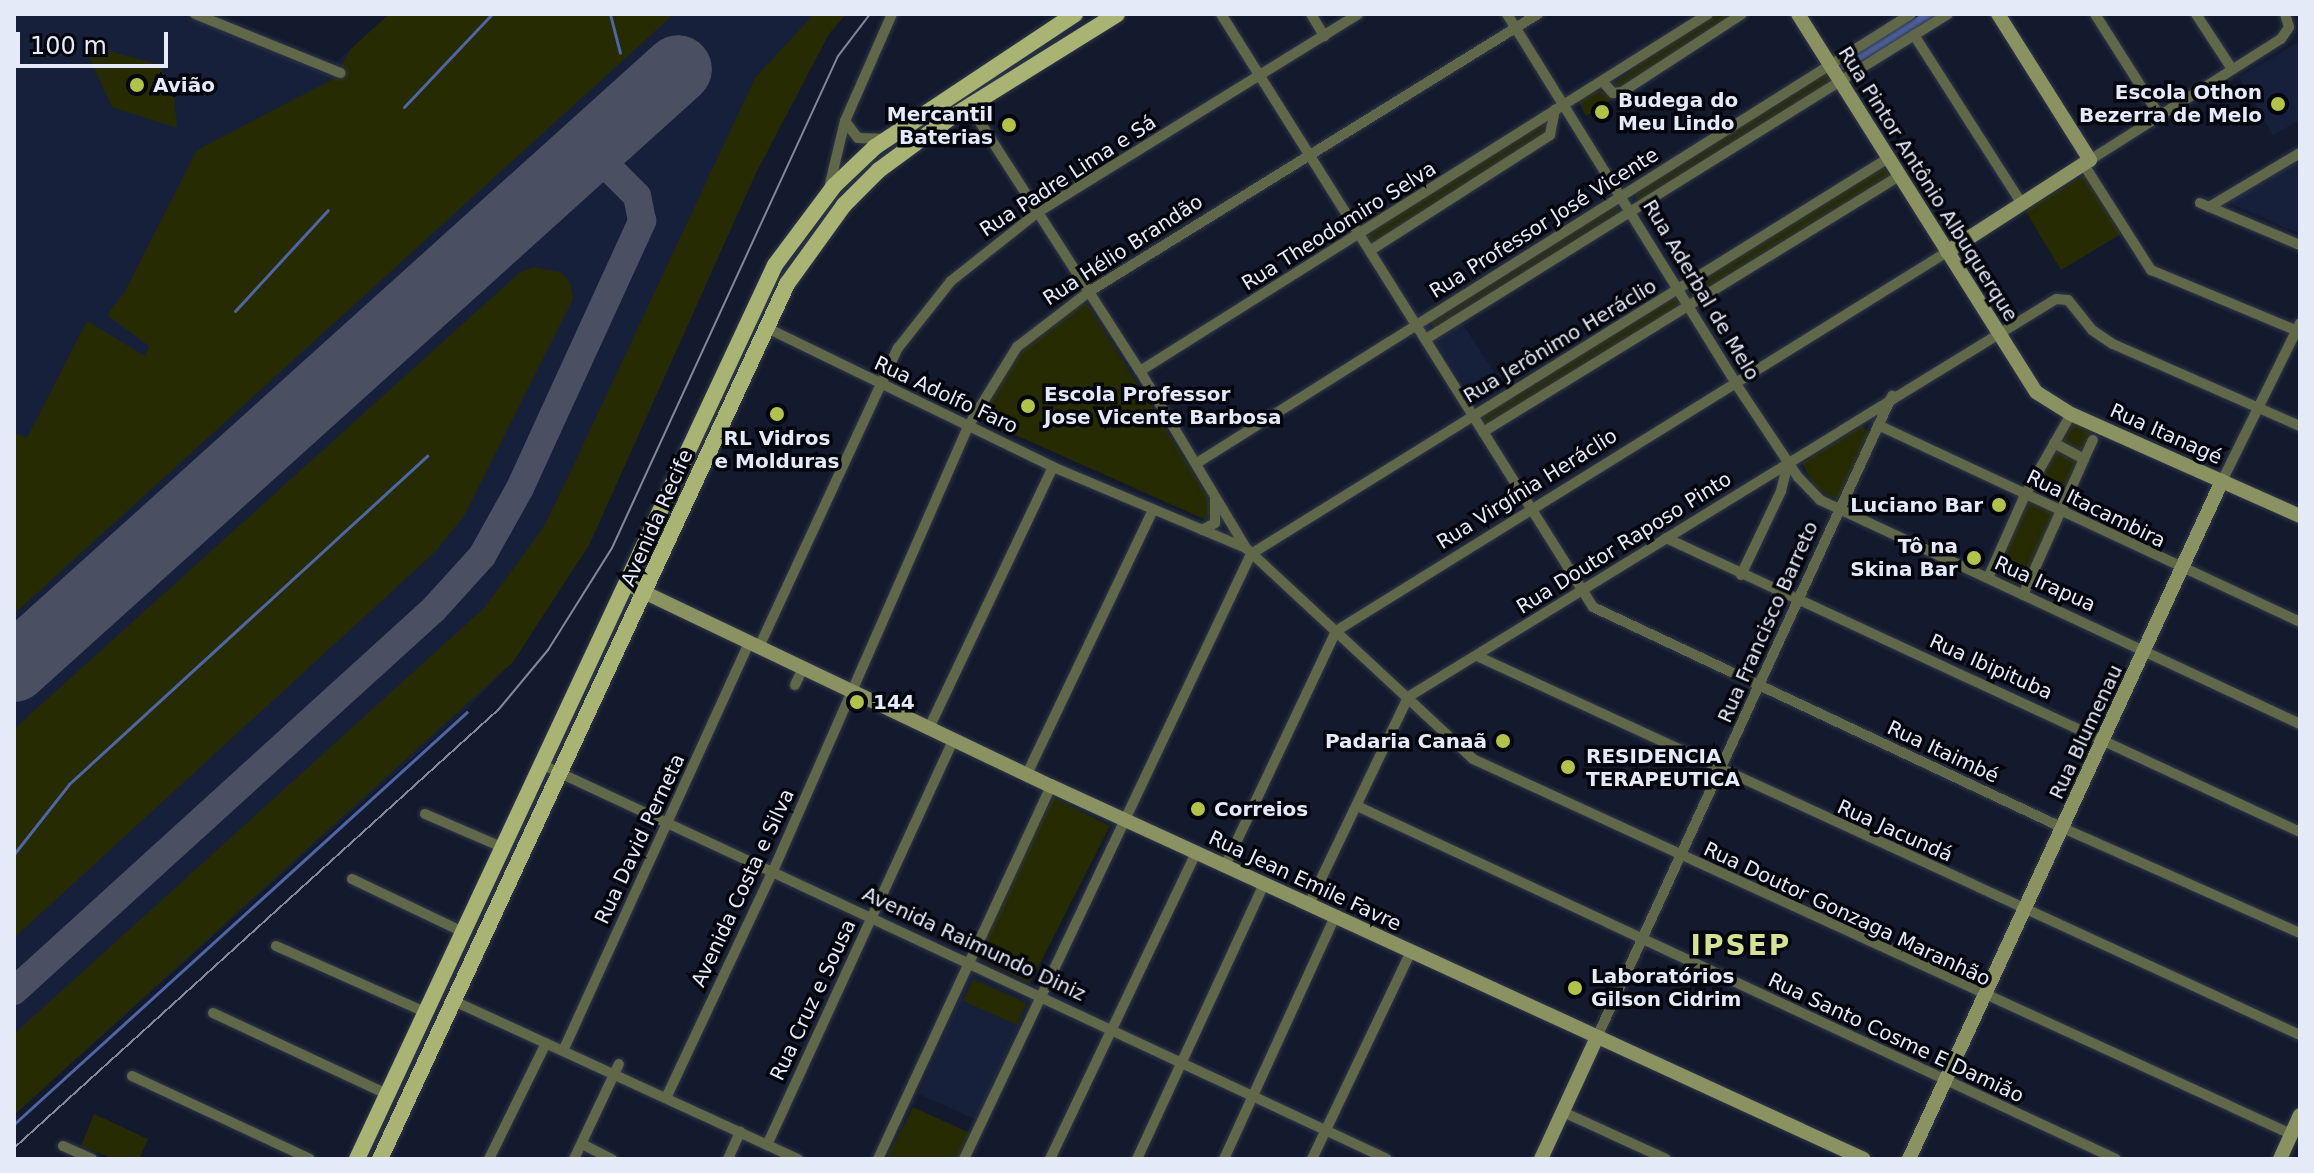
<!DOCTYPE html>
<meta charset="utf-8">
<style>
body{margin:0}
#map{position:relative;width:2314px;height:1173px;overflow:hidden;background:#131a2d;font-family:"DejaVu Sans",sans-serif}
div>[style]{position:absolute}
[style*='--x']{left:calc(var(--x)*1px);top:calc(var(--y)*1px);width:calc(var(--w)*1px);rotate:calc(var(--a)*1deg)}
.built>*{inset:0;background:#17203a;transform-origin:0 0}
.green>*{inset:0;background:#262b02;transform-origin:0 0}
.stream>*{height:3px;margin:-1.5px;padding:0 1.5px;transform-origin:1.5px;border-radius:1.5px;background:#5065a3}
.canal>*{height:11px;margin:-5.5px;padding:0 5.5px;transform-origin:5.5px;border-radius:5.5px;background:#5065a3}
.taxiway>*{height:28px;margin:-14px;padding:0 14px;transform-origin:14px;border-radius:14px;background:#4a5062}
.runway>*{height:68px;margin:-34px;padding:0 34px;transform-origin:34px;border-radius:34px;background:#4a5062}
.roads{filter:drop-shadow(0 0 2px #30374a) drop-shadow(0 0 2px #30374a)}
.street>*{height:10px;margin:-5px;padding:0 5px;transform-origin:5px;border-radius:5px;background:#616749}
.secondary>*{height:14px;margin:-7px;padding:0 7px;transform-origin:7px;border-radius:7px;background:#8a9261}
.primary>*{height:16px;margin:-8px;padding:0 8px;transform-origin:8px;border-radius:8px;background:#a9b474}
.tram>*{height:2px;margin:-1px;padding:0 1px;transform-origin:1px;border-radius:1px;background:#818798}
.dots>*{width:22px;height:22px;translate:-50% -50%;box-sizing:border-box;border:4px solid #04050d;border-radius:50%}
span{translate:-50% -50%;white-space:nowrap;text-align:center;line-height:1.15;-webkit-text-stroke:7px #04050d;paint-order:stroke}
.poi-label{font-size:20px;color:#e5eaf9;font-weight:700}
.left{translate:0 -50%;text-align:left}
.right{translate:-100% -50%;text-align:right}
.street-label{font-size:20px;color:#e5eaf9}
.district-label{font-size:28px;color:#d5e295;font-weight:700;letter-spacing:2px}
.frame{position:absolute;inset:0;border:16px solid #e5eaf9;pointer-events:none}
.scale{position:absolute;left:16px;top:32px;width:152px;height:36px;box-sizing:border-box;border:4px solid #e5eaf9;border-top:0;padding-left:10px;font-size:24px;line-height:28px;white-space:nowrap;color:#e5eaf9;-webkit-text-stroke:6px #04050d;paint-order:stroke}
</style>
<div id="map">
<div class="built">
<div style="clip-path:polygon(14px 14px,178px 14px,324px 73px,389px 14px,847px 14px,828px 35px,756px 173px,590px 544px,513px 661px,468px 708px,14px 1115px)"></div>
<div style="clip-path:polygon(2300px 41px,2300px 120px,2273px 135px,2239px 77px)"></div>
<div style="clip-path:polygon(2300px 157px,2300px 234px,2227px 202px)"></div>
<div style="left:1462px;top:323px;width:76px;height:32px;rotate:57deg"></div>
<div style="left:971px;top:975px;width:64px;height:130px;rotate:24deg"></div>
</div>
<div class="green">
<div style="clip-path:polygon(389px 14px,674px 14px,14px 614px,14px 433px,27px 438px,87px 321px,145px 356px,149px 346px,107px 315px,124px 293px,197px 150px,333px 79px,351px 49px)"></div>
<div style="clip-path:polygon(814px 14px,846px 14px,829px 34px,756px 173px,589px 545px,513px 662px,14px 1115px,14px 1034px,484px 608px,517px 564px,544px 526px,570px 473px,755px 78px)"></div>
<div style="clip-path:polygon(1710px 14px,1735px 14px,1621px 86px,1612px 84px)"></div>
<div style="clip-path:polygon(83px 44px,157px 64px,173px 87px,177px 128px,112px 107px)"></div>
<div style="clip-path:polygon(1825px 70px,1833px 80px,1641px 203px,1637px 199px,1634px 194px)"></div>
<div style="clip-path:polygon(1594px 90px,1618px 96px,1586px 116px,1577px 99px)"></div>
<div style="clip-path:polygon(1554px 111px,1549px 134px,1373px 247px,1366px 234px)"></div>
<div style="clip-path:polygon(1883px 163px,1891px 178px,1694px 298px,1689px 292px,1686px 286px)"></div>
<div style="left:2085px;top:174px;width:70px;height:70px;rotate:59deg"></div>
<div style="clip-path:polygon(1614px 203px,1621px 213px,1434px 328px,1430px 321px)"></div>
<div style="clip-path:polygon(532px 267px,560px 272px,570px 282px,573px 299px,464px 516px,436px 551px,14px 938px,14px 729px,519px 273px)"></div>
<div style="clip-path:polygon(1675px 295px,1681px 305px,1485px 430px,1477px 418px)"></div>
<div style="clip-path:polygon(1082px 302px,1089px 306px,1208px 497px,1213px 508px,1206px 520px,982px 420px,980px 413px,1017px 350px)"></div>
<div style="clip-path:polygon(2072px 420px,2095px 428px,2060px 500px,2034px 486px)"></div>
<div style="clip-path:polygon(1862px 425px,1869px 433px,1838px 499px,1829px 496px,1813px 484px,1802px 463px)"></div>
<div style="clip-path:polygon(2027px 498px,2058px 511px,2022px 582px,2013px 584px,1998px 572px)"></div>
<div style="left:1053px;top:797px;width:64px;height:177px;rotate:27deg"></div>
<div style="left:973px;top:979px;width:59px;height:24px;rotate:24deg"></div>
<div style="clip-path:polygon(913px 1107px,970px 1133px,958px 1159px,886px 1159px)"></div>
<div style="clip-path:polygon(94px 1114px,148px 1139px,139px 1159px,113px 1159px,81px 1146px)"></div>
</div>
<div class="stream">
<div style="--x:610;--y:14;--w:40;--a:75.6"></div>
<div style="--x:404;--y:107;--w:128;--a:-46.6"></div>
<div style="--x:235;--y:311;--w:137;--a:-47.4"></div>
<div style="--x:14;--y:854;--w:89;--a:-51.8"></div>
<div style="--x:69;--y:784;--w:486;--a:-42.5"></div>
<div style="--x:14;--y:1124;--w:612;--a:-42.29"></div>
</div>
<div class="canal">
<div style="--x:1844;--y:64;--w:101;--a:-29.6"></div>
</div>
<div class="taxiway">
<div style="--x:14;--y:991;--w:568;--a:-42.29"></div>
<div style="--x:434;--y:609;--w:72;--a:-47.8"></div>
<div style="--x:482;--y:556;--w:78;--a:-60.8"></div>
<div style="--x:520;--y:488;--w:294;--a:-65.4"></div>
<div style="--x:642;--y:221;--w:25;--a:-101"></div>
<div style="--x:637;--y:196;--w:41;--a:-135"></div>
<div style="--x:608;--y:167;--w:24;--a:-175"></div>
<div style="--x:584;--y:165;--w:35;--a:153"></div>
</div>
<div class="runway">
<div style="--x:14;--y:668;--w:894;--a:-42.05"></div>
</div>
<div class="roads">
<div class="street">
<div style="--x:195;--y:14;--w:157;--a:22.1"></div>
<div style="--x:1221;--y:14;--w:700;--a:57.9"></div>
<div style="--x:1593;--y:607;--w:519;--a:25.18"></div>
<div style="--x:2063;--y:828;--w:259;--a:23.9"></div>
<div style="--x:1311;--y:14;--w:26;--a:59"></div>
<div style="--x:1507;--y:14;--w:435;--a:58.2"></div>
<div style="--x:1736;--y:384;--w:112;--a:56.3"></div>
<div style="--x:1798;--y:477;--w:32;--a:46"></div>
<div style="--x:1820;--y:500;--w:530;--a:25.02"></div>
<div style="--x:2095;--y:14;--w:120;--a:57.6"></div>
<div style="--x:2196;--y:14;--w:66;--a:56.8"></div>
<div style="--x:1914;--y:35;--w:201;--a:57.4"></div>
<div style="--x:1603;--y:82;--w:15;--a:48"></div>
<div style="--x:1613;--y:93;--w:9;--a:-6"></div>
<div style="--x:1622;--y:92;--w:143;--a:-33"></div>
<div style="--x:969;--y:105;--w:316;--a:57.3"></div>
<div style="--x:1140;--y:371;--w:206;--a:59.1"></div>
<div style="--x:1246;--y:548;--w:310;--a:42.9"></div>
<div style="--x:1473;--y:759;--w:900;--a:24.63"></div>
<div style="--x:845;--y:121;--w:21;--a:53"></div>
<div style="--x:858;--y:138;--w:23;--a:2"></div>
<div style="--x:2090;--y:160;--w:226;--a:-32.4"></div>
<div style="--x:2281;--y:39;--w:14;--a:-56"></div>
<div style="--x:2289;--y:27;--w:14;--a:-107"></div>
<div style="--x:2084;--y:165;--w:125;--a:57.5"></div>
<div style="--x:2151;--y:270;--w:161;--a:22.6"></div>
<div style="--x:829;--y:188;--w:69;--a:-76.6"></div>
<div style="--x:845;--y:121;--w:117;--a:-66.3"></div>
<div style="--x:2200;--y:203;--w:108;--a:22.8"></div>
<div style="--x:2209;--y:207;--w:106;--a:-30.7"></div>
<div style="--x:1371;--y:250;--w:213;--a:-32.7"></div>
<div style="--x:1550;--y:135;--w:26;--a:-79"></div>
<div style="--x:765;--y:327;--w:320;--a:25.9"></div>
<div style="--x:1053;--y:467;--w:209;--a:22.8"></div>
<div style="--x:1426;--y:339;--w:615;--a:-31.91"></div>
<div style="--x:1140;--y:371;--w:671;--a:-32.15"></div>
<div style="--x:1878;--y:425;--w:466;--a:25"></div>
<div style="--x:1483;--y:432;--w:487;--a:-31.6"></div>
<div style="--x:2084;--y:459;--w:21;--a:-65"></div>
<div style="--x:1197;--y:463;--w:843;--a:-32.16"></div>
<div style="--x:2222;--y:481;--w:176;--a:-63.7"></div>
<div style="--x:1202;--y:530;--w:15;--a:-28"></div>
<div style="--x:1215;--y:523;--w:24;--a:-90"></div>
<div style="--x:1666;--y:538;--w:699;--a:24.88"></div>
<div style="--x:1251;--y:554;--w:749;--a:-31.84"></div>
<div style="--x:1741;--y:575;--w:93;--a:-64.5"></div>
<div style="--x:1781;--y:491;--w:30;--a:-76"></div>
<div style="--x:1988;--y:578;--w:91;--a:-66"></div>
<div style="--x:2025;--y:495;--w:93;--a:-60.4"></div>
<div style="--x:2023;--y:595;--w:149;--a:-65.8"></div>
<div style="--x:2084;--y:459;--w:34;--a:-152"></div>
<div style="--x:759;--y:647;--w:330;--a:-65.1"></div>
<div style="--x:898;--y:348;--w:85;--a:-51.7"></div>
<div style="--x:951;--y:281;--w:111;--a:-38.4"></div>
<div style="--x:1038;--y:212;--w:376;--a:-31.7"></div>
<div style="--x:1477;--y:656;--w:906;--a:24.73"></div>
<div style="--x:795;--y:685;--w:19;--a:-65"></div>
<div style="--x:929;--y:728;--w:289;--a:-64.6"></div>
<div style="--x:543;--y:765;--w:931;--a:25.02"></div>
<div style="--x:1027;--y:774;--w:293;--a:-64.5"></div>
<div style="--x:1357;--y:806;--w:837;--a:24.94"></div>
<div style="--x:425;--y:814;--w:86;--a:23.3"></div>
<div style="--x:1225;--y:866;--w:260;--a:-64.7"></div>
<div style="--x:1336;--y:631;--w:719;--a:-31.81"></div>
<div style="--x:352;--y:879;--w:123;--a:25.5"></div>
<div style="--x:1309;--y:904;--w:229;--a:-64.4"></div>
<div style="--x:1408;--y:697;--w:760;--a:-31.56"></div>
<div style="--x:2056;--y:299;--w:12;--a:5"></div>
<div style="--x:2068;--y:300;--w:38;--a:51"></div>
<div style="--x:2092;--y:330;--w:25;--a:34"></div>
<div style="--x:2113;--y:344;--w:204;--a:23.7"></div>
<div style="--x:276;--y:946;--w:163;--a:23.9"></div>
<div style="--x:454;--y:1001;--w:379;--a:24.7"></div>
<div style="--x:213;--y:1013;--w:192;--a:25"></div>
<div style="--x:1597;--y:1037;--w:706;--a:-65.29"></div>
<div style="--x:563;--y:1051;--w:448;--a:-65.5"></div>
<div style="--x:132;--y:1076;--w:196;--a:25"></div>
<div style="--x:666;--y:1098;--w:251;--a:-64.8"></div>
<div style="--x:773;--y:871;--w:487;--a:-66.3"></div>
<div style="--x:969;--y:425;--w:92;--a:-58.4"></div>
<div style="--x:1017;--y:347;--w:92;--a:-37.5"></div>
<div style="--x:1090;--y:291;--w:527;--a:-31.73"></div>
<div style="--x:1563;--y:1112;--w:113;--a:24.5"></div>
<div style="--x:582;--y:1144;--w:34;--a:27"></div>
<div style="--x:767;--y:1145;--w:446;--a:-65.3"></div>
<div style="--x:63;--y:1146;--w:32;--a:24"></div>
<div style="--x:489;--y:1159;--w:129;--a:-63.8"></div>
<div style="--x:574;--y:1159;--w:105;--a:-64.7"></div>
<div style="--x:728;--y:1159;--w:30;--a:-66"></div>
<div style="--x:878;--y:1159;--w:411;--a:-65.1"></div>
<div style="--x:964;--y:1159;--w:670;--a:-64.62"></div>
<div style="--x:1050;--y:1159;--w:339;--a:-64.5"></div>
<div style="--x:1137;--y:1159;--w:303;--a:-65.2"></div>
<div style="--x:1224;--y:1159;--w:267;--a:-65.4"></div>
<div style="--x:1312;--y:1159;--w:230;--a:-64.5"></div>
</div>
<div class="secondary">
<div style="--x:1798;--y:14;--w:447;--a:57.8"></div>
<div style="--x:2036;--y:392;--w:41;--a:32.2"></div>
<div style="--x:2071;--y:414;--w:251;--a:24"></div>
<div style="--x:1947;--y:252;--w:170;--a:-32.8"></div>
<div style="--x:2090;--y:160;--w:173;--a:-122.2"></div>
<div style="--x:629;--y:585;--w:467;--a:25.5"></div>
<div style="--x:1051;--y:786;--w:894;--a:24.65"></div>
<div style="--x:1541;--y:1159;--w:134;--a:-65.3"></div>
<div style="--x:1909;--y:1159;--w:747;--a:-65.22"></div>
<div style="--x:2280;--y:1159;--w:48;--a:-65.6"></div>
</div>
<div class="primary">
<div style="--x:357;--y:1159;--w:987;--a:-64.94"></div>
<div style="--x:775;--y:265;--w:99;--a:-53.2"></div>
<div style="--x:834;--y:186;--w:57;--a:-43.6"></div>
<div style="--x:875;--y:147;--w:240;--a:-33.6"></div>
<div style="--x:380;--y:1159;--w:965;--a:-65.05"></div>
<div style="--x:787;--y:284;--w:97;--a:-54.2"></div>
<div style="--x:844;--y:205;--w:49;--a:-45"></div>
<div style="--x:879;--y:170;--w:84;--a:-36.3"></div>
<div style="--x:947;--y:120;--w:200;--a:-31.9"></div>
</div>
</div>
<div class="tram">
<div style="--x:14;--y:1148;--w:654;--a:-42.15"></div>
<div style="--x:499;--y:709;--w:77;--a:-50.3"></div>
<div style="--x:548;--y:650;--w:120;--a:-57.9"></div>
<div style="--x:612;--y:548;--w:541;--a:-65.33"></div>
<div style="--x:838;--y:56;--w:53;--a:-52.7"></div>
</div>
<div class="dots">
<div style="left:137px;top:85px;background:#b2c34c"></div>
<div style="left:2278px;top:104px;background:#b2c34c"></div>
<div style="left:1602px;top:112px;background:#b2c34c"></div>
<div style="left:1009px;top:125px;background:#b2c34c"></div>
<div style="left:1028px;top:406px;background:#b2c34c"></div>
<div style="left:777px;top:414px;background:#b2c34c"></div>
<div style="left:1999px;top:505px;background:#b2c34c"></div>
<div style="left:1974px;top:558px;background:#b2c34c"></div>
<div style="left:857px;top:702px;background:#b2c34c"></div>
<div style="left:1503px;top:741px;background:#b2c34c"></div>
<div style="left:1568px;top:767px;background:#b2c34c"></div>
<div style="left:1198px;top:809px;background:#b2c34c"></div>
<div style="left:1575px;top:988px;background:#b2c34c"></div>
</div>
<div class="poi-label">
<span class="left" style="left:153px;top:85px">Avião</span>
<span class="right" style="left:2262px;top:104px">Escola Othon<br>Bezerra de Melo</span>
<span class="left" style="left:1618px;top:112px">Budega do<br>Meu Lindo</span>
<span class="right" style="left:993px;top:126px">Mercantil<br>Baterias</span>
<span class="left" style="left:1044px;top:406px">Escola Professor<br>Jose Vicente Barbosa</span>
<span style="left:777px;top:450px">RL Vidros<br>e Molduras</span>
<span class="right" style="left:1983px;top:505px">Luciano Bar</span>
<span class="right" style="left:1958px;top:558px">Tô na<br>Skina Bar</span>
<span class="left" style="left:873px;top:702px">144</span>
<span class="right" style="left:1487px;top:741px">Padaria Canaã</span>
<span class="left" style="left:1586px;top:768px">RESIDENCIA<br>TERAPEUTICA</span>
<span class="left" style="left:1214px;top:809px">Correios</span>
<span class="left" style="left:1591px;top:988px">Laboratórios<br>Gilson Cidrim</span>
</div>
<div class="street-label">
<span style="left:1068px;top:176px;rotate:-33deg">Rua Padre Lima e Sá</span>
<span style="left:1928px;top:184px;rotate:58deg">Rua Pintor Antônio Albuquerque</span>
<span style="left:1544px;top:223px;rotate:-32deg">Rua Professor José Vicente</span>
<span style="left:1339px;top:226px;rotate:-32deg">Rua Theodomiro Selva</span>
<span style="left:1123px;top:250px;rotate:-33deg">Rua Hélio Brandão</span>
<span style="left:1701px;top:290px;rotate:59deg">Rua Aderbal de Melo</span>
<span style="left:1560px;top:341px;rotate:-31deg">Rua Jerônimo Heráclio</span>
<span style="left:946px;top:395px;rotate:25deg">Rua Adolfo Faro</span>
<span style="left:2166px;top:434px;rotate:24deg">Rua Itanagé</span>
<span style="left:1527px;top:489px;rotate:-32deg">Rua Virgínia Heráclio</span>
<span style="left:2096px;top:509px;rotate:26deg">Rua Itacambira</span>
<span style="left:657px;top:518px;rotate:-66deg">Avenida Recife</span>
<span style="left:1624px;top:543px;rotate:-32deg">Rua Doutor Raposo Pinto</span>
<span style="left:2045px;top:584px;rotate:24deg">Rua Irapua</span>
<span style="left:1768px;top:622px;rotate:-66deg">Rua Francisco Barreto</span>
<span style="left:1991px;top:667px;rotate:24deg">Rua Ibipituba</span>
<span style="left:2086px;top:732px;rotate:-65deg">Rua Blumenau</span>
<span style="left:1943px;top:752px;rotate:25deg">Rua Itaimbé</span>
<span style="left:1895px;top:831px;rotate:24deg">Rua Jacundá</span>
<span style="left:640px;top:839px;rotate:-65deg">Rua David Perneta</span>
<span style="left:1305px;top:881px;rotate:25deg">Rua Jean Emile Favre</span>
<span style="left:743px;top:888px;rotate:-65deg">Avenida Costa e Silva</span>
<span style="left:1847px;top:914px;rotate:25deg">Rua Doutor Gonzaga Maranhão</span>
<span style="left:974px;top:944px;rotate:25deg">Avenida Raimundo Diniz</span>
<span style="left:813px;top:1000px;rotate:-65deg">Rua Cruz e Sousa</span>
<span style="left:1896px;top:1038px;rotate:25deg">Rua Santo Cosme E Damião</span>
</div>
<div class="district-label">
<span style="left:1741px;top:946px">IPSEP</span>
</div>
<div class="frame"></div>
<div class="scale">100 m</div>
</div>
